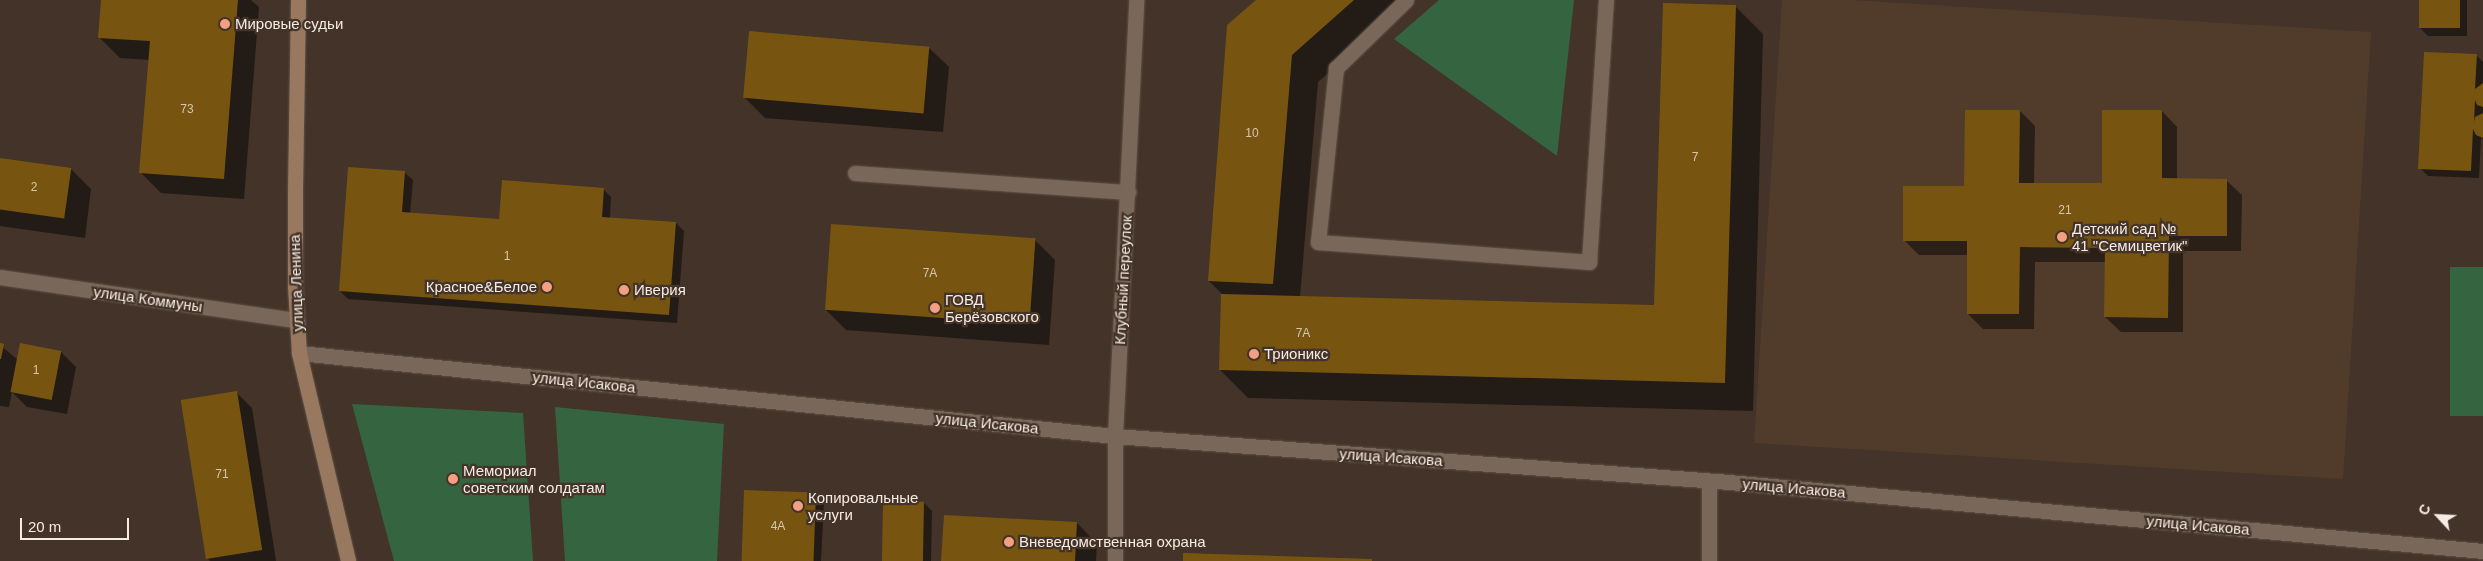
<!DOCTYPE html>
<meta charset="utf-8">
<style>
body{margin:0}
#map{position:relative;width:2483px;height:561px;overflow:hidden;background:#433328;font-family:Arial,sans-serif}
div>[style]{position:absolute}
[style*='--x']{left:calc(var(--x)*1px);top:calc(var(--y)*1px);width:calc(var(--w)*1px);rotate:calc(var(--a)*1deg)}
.built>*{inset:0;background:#513c2c}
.green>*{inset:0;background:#356540;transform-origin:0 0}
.shadow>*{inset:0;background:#0007}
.building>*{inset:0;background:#751;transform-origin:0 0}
.roads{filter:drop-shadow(0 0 1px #5e5147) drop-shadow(0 0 1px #5e5147)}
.lane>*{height:15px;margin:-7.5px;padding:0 7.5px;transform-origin:7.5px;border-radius:7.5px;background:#79675a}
.street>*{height:15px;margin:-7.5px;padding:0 7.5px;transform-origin:7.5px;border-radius:7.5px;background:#79675a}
.secondary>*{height:15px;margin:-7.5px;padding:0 7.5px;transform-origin:7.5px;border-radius:7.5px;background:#997860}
.dots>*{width:14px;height:14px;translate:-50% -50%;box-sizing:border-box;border:2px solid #433328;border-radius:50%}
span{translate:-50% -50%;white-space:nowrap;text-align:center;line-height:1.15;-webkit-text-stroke:4.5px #433328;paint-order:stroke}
.number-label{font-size:12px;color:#d6c6af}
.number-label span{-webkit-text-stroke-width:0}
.poi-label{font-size:15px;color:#f6ece4}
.left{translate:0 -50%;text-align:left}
.right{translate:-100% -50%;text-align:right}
.street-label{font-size:15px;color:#f6ece4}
.north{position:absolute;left:2413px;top:491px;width:50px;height:50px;-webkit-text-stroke:4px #433328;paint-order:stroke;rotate:295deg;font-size:14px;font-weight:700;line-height:20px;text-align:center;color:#f6ece4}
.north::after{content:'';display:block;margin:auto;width:18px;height:22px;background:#f6ece4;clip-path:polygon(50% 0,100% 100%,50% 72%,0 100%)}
.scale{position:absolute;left:20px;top:518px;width:109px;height:22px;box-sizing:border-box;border:2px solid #f6ece4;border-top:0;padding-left:6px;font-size:15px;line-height:18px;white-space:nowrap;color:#f6ece4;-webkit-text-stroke:4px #433328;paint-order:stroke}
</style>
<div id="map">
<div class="built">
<div style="clip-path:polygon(1782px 0,1851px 0,2371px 32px,2343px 479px,1754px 443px)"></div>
</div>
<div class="green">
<div style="clip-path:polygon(1439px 0,1574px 0,1557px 156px,1394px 39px)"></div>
<div style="left:2450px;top:267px;width:33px;height:149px"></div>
<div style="clip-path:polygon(352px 404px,523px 413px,533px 561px,394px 561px)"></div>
<div style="clip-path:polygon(555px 407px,724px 424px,717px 561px,565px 561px)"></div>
</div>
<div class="shadow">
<div style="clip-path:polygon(102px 0,251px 0,259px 7px,244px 199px,161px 193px,141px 173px,150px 60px,120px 58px,99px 37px)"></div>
<div style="clip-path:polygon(1258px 0,1410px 0,1318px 82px,1300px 297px,1655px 307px,1735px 6px,1763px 34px,1753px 411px,1248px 398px,1220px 370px,1222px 294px,1209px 281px)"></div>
<div style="clip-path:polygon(2420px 0,2467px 0,2467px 36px,2428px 36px,2420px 28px)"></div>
<div style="clip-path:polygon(928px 47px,949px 67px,943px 132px,765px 118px,744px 97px)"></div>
<div style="clip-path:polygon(2476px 55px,2483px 62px,2483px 140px,2481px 138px,2479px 178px,2428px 176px,2420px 168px)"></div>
<div style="clip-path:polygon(2020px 111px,2035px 126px,2034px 184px,2103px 184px,2162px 111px,2177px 127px,2177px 180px,2226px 180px,2242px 195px,2241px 251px,2183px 251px,2183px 332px,2121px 332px,2105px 317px,2106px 262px,2035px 262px,2034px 329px,1983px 329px,1968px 314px,1968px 255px,1919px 255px,1904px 240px,1966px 188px)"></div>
<div style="clip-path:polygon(0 159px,71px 169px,91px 189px,85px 238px,0 226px)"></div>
<div style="clip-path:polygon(405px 173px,413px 180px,410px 214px,500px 220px,603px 189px,611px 197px,610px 218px,676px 223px,684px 231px,677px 323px,348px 299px,340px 291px)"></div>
<div style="clip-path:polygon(1035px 240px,1055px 260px,1049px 345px,846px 330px,826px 310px)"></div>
<div style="clip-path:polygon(0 345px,18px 360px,61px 352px,76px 367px,67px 414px,27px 407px,12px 392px,9px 407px,0 406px)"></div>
<div style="clip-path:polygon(237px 393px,252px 408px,276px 561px,210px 561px,207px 558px)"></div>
<div style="clip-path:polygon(816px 495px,824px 503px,821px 561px,741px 561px)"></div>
<div style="clip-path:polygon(924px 503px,932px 511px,931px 561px,884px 561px)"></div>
<div style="clip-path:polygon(1077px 523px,1097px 544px,1096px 561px,942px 561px)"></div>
</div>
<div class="building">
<div style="clip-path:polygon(101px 0,238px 0,224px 179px,139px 173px,150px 41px,98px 38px)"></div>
<div style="clip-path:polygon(1256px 0,1354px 0,1292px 55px,1273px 284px,1208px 281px,1227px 25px)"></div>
<div style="left:2419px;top:0;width:41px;height:28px"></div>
<div style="clip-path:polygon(1663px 3px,1736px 5px,1725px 383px,1219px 370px,1221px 294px,1654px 305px)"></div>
<div style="left:749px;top:31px;width:181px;height:67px;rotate:5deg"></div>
<div style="clip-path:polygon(2424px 52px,2477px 54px,2475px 89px,2483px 83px,2483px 107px,2477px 105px,2475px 100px,2474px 122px,2475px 117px,2483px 113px,2483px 138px,2476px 135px,2473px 129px,2471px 171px,2418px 169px)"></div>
<div style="clip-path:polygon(1965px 110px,2020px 110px,2019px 183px,2102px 183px,2102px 110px,2162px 110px,2162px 178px,2227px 179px,2227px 236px,2169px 236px,2168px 318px,2104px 317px,2105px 248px,2020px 247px,2019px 314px,1967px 314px,1967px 241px,1903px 241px,1903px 186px,1964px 186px)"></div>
<div style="left:0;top:158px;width:72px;height:51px;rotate:8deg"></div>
<div style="clip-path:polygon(348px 167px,405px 171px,402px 212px,499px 219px,502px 180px,604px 188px,602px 217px,676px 222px,669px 315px,339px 291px)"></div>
<div style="left:831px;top:224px;width:205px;height:86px;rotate:4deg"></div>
<div style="clip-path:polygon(0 343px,4px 344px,1px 359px,0 359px)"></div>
<div style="left:20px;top:343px;width:42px;height:50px;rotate:11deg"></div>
<div style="left:237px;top:391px;width:161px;height:57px;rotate:81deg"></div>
<div style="left:744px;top:490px;width:72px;height:71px;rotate:2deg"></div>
<div style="left:883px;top:501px;width:41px;height:60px;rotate:1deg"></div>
<div style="clip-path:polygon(944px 515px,1077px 522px,1075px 561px,941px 561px)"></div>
<div style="clip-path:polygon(1183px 553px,1372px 559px,1372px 561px,1183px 561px)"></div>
</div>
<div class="roads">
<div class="lane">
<div style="--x:1406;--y:0;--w:98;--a:135.8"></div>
<div style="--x:1336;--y:68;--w:175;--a:95.9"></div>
<div style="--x:1318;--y:242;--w:272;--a:4.2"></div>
<div style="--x:1589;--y:262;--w:263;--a:-86.3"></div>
<div style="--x:855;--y:173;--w:274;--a:4"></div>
<div style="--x:1709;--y:561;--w:80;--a:-90"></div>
</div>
<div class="street">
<div style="--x:0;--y:277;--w:299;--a:8.3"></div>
<div style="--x:299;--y:353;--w:820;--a:5.81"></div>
<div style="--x:1115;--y:436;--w:616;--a:4.28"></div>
<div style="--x:1729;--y:482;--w:757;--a:5.23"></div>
<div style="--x:1115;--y:561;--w:125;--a:-90"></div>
<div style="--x:1115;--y:436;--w:437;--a:-87.2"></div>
</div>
<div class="secondary">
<div style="--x:298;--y:0;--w:193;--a:90.9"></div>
<div style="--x:295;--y:193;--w:93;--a:90"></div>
<div style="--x:295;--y:286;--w:67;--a:86.6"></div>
<div style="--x:299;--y:353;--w:214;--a:76.7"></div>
</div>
</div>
<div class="dots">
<div style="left:225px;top:24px;background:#f3a082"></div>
<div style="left:2062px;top:237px;background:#f3a082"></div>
<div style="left:547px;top:287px;background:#f3a082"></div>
<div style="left:624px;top:290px;background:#f3a082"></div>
<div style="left:935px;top:308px;background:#f3a082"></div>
<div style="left:1254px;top:354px;background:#f3a082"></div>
<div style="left:453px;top:479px;background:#f3a082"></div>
<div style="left:798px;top:506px;background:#f3a082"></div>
<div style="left:1009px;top:542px;background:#f3a082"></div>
</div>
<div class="number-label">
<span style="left:187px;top:110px">73</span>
<span style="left:1252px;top:134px">10</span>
<span style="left:1695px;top:158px">7</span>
<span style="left:34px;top:188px">2</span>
<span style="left:2065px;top:211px">21</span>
<span style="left:507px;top:257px">1</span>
<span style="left:930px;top:274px">7А</span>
<span style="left:1303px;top:334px">7А</span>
<span style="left:36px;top:371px">1</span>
<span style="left:222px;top:475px">71</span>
<span style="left:778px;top:527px">4А</span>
</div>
<div class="poi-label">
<span class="left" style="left:235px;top:24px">Мировые судьи</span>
<span class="left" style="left:2072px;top:237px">Детский сад №<br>41 "Семицветик"</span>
<span class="right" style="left:537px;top:287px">Красное&amp;Белое</span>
<span class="left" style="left:634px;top:290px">Иверия</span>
<span class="left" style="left:945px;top:308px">ГОВД<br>Берёзовского</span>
<span class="left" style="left:1264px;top:354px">Трионикс</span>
<span class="left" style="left:463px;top:479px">Мемориал<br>советским солдатам</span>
<span class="left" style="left:808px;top:506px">Копировальные<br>услуги</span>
<span class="left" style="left:1019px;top:542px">Вневедомственная охрана</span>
</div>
<div class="street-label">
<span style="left:1123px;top:280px;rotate:-87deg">Клубный переулок</span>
<span style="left:296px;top:283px;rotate:-92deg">улица Ленина</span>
<span style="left:148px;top:299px;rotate:8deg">улица Коммуны</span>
<span style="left:584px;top:382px;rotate:6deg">улица Исакова</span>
<span style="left:987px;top:423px;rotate:6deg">улица Исакова</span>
<span style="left:1391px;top:457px;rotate:4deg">улица Исакова</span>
<span style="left:1794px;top:488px;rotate:5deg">улица Исакова</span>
<span style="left:2198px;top:525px;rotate:5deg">улица Исакова</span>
</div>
<div class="north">С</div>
<div class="scale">20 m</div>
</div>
